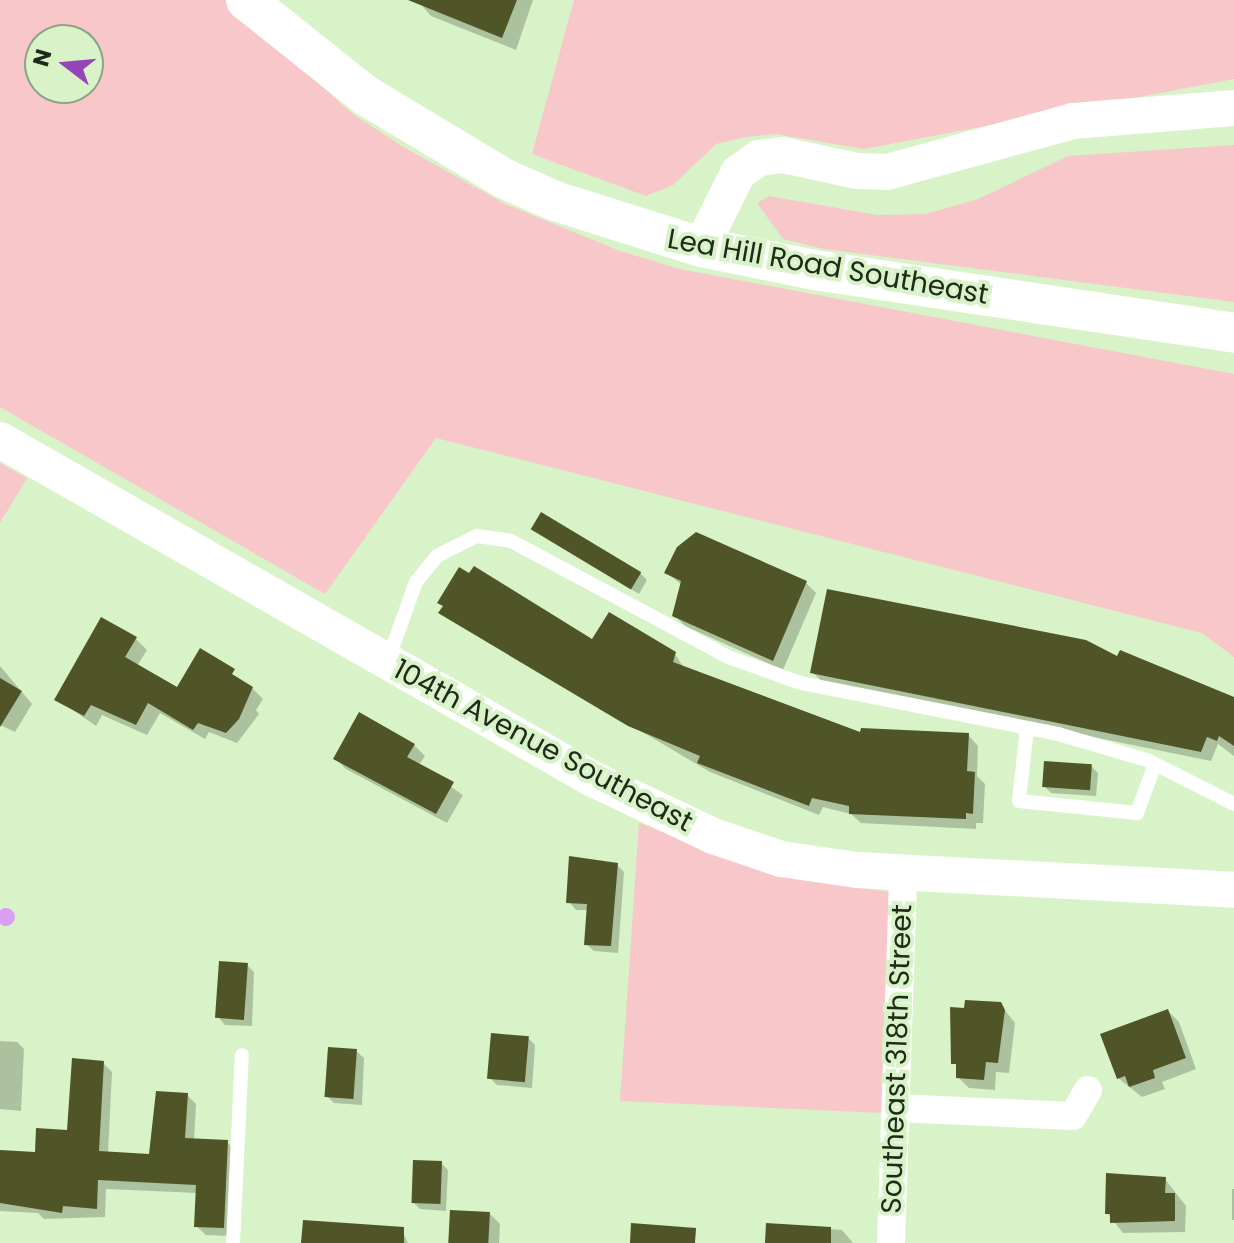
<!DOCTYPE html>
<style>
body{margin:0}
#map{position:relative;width:1234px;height:1243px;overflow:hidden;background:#d7f3c7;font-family:Poppins,sans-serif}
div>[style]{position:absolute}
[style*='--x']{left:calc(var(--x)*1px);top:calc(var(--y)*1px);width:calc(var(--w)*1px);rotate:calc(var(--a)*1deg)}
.green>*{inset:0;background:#f8c7ca}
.water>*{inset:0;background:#d89ff4}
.round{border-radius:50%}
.shadow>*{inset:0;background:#0003;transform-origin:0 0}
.building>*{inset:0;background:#505528;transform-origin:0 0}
.service>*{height:14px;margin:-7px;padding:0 7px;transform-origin:7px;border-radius:7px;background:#fff}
.minor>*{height:28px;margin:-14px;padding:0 14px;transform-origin:14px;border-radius:14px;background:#fff}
.tertiary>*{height:36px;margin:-18px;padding:0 18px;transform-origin:18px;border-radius:18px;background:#fff}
.secondary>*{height:40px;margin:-20px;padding:0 20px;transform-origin:20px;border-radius:20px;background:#fff}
span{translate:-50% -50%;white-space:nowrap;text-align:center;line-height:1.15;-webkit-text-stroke:8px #d7f3c7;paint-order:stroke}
.street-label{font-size:28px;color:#202a1a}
.north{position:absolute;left:24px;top:24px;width:80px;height:80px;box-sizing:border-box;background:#d7f3c7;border:2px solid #8ea382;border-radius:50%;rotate:286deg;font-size:22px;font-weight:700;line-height:32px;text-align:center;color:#202a1a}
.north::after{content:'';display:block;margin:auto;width:28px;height:36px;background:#9445b6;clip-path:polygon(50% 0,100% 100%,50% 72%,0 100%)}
</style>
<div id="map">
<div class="green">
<div style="clip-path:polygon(evenodd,0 0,229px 0,350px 112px,400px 145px,505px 204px,620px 251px,680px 269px,1234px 374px,1234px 657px,1202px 633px,436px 438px,325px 594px,0 407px,0 0,40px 40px,88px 40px,88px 88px,40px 88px,40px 40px)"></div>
<div style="clip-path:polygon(574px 0,1234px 0,1234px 79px,864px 149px,776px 134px,746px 137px,716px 144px,673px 185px,646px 196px,532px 154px)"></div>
<div style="clip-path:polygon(1234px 145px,1234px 302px,824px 249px,783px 239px,757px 203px,769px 196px,877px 215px,926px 214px,978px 199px,1068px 156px)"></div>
<div style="clip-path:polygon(0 463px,27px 478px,0 523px)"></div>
<div style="clip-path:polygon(639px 823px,753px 865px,807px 880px,889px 892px,883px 1113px,620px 1101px)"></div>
</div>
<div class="water">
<div class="round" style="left:-3px;top:908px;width:18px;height:18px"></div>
</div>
<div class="shadow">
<div style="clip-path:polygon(417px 0,533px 0,516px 50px,431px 16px)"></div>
<div style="clip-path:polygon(533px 529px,640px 573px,647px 580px,639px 594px)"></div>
<div style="clip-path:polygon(667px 573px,806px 583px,816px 593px,783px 670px,685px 626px,674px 615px,682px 585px)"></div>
<div style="clip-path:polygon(441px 613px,675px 654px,684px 668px,861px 734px,968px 735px,978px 746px,977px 776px,985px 784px,983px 823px,976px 823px,976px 829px,861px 823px,851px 814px,823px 807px,819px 815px,710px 772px)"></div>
<div style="clip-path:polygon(136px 639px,147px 650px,137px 666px,178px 690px,252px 688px,263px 699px,256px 710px,259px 714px,237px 743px,209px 732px,205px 739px,160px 713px,147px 735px,102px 715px,96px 726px,57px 699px)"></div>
<div style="clip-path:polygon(0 666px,32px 704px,15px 732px,0 725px)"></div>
<div style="clip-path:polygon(812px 672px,1234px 703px,1234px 756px,1218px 744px,1211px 761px,823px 682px)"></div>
<div style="clip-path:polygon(414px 745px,425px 756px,419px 765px,463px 795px,447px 823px,346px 769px,335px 758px)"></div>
<div style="clip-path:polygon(1091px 766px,1098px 773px,1096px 796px,1051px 793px,1044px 786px)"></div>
<div style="clip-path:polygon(617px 865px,624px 872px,618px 953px,594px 951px,586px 944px,589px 910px,576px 910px,569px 902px)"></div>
<div style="clip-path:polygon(247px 965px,254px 972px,252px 1026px,225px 1025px,218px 1017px)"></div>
<div style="clip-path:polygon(1000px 1004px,1015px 1023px,1009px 1073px,996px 1072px,995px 1090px,969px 1088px,958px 1077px,952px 1009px)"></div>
<div style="clip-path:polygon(1168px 1011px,1179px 1022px,1196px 1069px,1162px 1082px,1165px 1089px,1142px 1097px,1118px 1078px)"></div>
<div style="clip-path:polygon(528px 1038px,535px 1045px,532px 1088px,497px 1085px,490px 1078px)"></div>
<div style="clip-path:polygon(0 1041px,17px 1042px,24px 1049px,21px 1111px,0 1109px)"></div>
<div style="clip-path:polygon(356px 1051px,364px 1058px,362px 1105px,334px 1103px,327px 1096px)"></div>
<div style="clip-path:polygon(103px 1063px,112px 1072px,108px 1153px,151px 1156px,187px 1095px,196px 1104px,194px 1141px,227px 1142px,236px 1151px,232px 1236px,206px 1235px,196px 1226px,198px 1193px,106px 1189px,105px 1217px,44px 1219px,38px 1213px,0 1211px,0 1153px,37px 1154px,69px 1132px)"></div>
<div style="clip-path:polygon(441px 1163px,448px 1170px,446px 1211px,420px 1209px,413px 1202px)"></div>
<div style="clip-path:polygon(1165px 1179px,1186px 1206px,1185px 1232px,1123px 1233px,1107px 1213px)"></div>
<div style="left:1232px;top:1189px;width:2px;height:31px"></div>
<div style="clip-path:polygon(490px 1214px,500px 1224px,499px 1243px,451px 1243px)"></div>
<div style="clip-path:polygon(768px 1225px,842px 1230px,853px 1243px,767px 1243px)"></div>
<div style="clip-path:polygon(401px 1229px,408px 1243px,303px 1243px)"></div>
</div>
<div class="building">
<div style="clip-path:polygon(408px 0,517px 0,502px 38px)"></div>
<div style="left:541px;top:512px;width:117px;height:20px;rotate:31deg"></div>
<div style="clip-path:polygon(696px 532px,807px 581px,773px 661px,672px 616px,681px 581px,664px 573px,677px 547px)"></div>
<div style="clip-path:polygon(474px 566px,592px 639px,609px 612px,676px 652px,673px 662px,860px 732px,861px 728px,969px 733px,967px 771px,975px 772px,973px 814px,966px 813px,966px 819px,849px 814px,849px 806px,812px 798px,809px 806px,697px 763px,700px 756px,628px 726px,438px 613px,443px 606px,437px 603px,459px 567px,469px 573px)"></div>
<div style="clip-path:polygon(827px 589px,1086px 640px,1117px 656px,1120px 650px,1234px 697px,1234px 746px,1219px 736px,1217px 741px,1207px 737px,1201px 752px,810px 673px)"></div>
<div style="clip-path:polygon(101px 617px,137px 637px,125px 657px,177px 687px,200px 648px,235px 669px,232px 674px,253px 687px,239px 719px,226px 733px,198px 723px,193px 730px,148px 703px,136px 725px,91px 705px,84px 716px,54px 700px)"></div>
<div style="clip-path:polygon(0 678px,22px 691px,0 727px)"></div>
<div style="clip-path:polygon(359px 712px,415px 744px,407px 757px,454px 782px,436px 814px,333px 759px)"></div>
<div style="left:1044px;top:761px;width:48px;height:26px;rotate:4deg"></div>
<div style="clip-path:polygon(569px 856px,618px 863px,611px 946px,584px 945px,587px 904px,566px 903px)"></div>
<div style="left:219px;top:961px;width:29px;height:57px;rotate:4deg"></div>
<div style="clip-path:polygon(965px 1000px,1001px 1002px,1005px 1010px,998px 1063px,986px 1062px,984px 1080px,956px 1078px,956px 1064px,951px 1064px,950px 1007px,964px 1008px)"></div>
<div style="clip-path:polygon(1168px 1009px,1186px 1058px,1153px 1070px,1155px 1078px,1129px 1087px,1125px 1076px,1117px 1079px,1100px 1034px)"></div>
<div style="left:491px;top:1033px;width:38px;height:46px;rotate:5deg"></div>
<div style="left:328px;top:1047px;width:29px;height:50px;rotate:4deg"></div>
<div style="clip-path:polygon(72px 1058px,104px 1061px,99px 1151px,149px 1154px,156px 1091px,188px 1093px,185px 1138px,228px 1140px,224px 1228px,194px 1227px,196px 1185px,98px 1180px,97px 1209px,63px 1206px,62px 1213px,0 1203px,0 1150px,35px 1152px,36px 1128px,67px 1130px)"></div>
<div style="left:413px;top:1160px;width:29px;height:43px;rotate:2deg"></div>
<div style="clip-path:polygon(1106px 1173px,1166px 1177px,1165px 1193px,1175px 1193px,1175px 1221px,1110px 1223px,1110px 1214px,1105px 1214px)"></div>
<div style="left:450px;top:1210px;width:40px;height:33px;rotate:3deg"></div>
<div style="clip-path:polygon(303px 1220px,404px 1227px,404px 1243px,301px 1243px)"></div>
<div style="clip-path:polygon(631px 1223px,696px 1228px,695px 1243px,630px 1243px)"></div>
<div style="clip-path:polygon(766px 1223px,831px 1227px,831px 1243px,765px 1243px)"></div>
</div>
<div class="service">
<div style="--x:388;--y:660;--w:83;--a:-70.3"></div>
<div style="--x:416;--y:582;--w:33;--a:-51"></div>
<div style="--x:437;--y:556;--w:45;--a:-26.6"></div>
<div style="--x:477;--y:536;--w:34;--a:8"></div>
<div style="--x:511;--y:541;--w:246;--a:28.1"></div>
<div style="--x:728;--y:657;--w:77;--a:19.6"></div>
<div style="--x:801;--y:683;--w:262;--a:11.2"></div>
<div style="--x:1058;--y:734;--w:93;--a:16.3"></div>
<div style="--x:1147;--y:760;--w:97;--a:26.8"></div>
<div style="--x:1027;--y:728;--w:73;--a:96.3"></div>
<div style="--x:1019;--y:801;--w:119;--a:5.8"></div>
<div style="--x:1137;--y:813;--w:52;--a:-69.8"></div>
<div style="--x:233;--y:1243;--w:188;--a:-87.3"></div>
</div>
<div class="minor">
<div style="--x:897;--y:1108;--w:176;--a:2.6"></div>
<div style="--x:1073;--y:1116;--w:30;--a:-60"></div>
<div style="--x:891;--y:1243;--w:369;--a:-88.1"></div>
</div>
<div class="tertiary">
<div style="--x:701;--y:247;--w:83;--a:-63.4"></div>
<div style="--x:738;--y:173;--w:26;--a:-36"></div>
<div style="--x:759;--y:158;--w:24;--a:-7"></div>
<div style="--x:783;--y:155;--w:76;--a:12.2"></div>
<div style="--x:857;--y:171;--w:30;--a:2"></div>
<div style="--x:887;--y:172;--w:193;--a:-15.3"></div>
<div style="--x:1073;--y:121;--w:162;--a:-4.6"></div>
<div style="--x:0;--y:440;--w:683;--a:29.76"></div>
<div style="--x:593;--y:779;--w:133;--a:25.4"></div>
<div style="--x:713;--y:836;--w:72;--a:18.7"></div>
<div style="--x:781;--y:859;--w:77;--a:8.2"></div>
<div style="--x:857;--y:870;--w:378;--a:3"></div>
</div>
<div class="secondary">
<div style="--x:246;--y:0;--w:152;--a:38.6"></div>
<div style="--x:365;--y:95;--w:161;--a:31"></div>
<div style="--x:503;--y:178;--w:57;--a:23.9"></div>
<div style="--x:555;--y:201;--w:153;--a:17.5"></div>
<div style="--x:701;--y:247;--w:115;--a:11.5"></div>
<div style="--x:814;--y:270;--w:425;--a:8.5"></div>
</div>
<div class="street-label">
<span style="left:828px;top:267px;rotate:10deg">Lea Hill Road Southeast</span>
<span style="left:543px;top:746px;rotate:28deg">104th Avenue Southeast</span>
<span style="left:897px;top:1059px;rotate:-88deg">Southeast 318th Street</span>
</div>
<div class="north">N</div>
</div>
